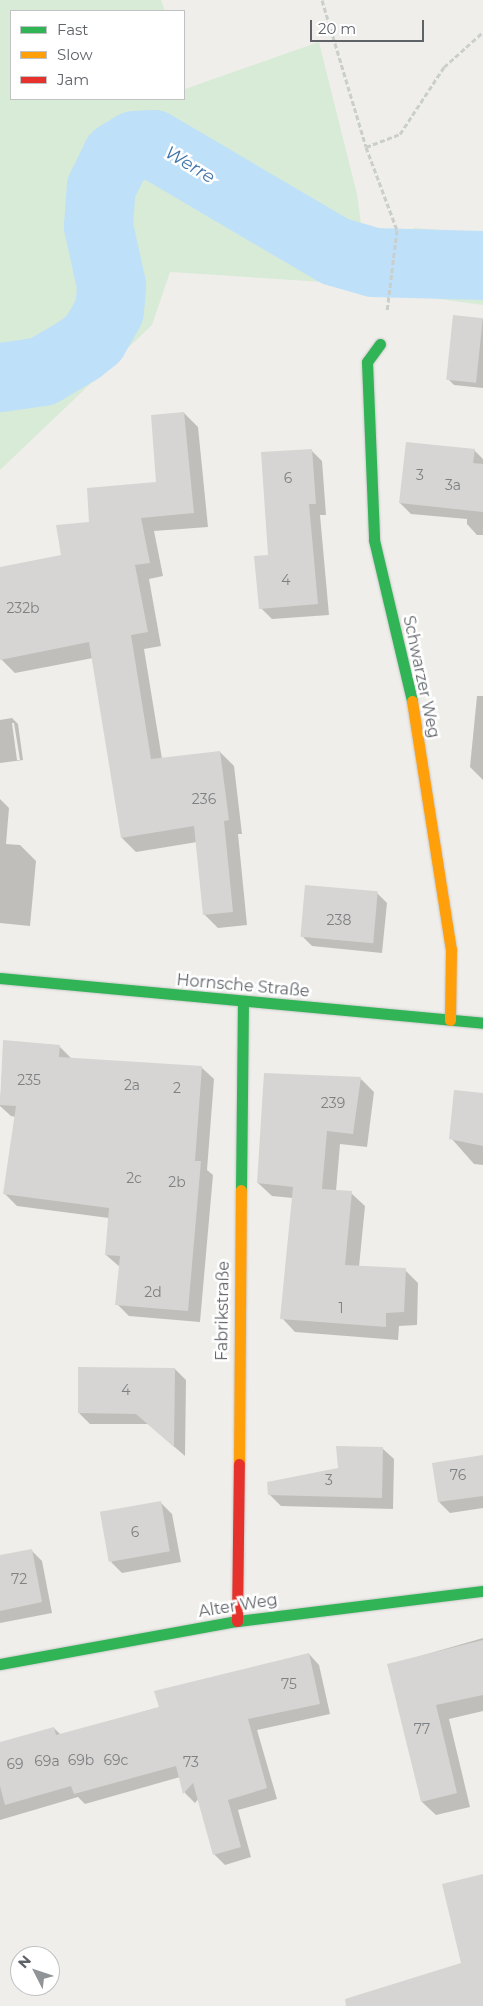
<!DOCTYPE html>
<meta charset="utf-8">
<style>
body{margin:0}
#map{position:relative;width:483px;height:2006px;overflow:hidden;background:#efeeea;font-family:Montserrat,sans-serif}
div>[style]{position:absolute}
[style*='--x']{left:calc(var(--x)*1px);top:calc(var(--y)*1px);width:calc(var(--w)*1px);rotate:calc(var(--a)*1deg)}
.green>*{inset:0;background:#d8ebd6}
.shadow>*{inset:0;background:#0003}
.river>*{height:69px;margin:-34.5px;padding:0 34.5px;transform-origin:34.5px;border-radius:34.5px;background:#bfe0f9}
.building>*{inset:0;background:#d6d5d3;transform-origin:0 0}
.path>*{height:3px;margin-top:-1.5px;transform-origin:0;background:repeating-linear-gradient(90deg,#cacfcc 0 5px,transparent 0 7.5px)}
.roads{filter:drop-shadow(0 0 1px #cacacb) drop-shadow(0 0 1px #cacacb)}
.fast>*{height:11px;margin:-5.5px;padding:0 5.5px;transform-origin:5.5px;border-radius:5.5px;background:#30b455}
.slow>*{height:11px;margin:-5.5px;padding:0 5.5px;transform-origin:5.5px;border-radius:5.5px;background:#ff9f0a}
.jam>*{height:11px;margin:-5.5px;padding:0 5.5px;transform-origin:5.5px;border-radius:5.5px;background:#e5322d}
span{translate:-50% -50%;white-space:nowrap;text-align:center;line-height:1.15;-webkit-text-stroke:5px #fff;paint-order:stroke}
.number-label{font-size:14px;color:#7e8184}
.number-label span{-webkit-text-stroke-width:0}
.street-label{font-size:16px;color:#5f6368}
.water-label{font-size:18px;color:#4174aa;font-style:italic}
.legend{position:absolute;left:10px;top:10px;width:175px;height:90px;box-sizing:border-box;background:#fff;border:1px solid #bfc1c3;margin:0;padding:6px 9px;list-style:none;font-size:15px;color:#5f6368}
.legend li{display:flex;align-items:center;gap:10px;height:25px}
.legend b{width:25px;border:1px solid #bfc1c3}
.north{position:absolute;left:10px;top:1946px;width:50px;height:50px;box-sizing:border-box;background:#fff;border:1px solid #bfc1c3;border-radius:50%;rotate:311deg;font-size:14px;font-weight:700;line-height:20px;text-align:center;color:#5f6368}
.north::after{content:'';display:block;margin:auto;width:18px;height:22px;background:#919496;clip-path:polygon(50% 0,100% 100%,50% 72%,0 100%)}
.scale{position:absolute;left:310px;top:20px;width:114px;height:22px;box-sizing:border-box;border:2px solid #5f6368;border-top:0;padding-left:6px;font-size:15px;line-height:18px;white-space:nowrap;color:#5f6368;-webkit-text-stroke:4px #fff;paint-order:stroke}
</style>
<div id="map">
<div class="green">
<div style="clip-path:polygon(0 0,161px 0,165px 11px,11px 11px,11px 99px,184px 99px,184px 84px,185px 89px,319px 42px,357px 194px,369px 285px,170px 272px,152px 325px,0 470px)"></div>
<div style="clip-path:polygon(413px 228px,483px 233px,483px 305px,410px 295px)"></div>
</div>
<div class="shadow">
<div style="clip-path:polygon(454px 316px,483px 319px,483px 388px,454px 385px,448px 379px)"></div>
<div style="clip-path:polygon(184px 413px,198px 427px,208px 527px,154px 531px,163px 576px,149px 579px,161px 646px,144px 649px,162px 759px,220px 752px,234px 766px,242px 834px,238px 834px,247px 925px,218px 928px,204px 914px,197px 842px,136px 852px,122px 838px,93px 658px,15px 673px,1px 659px,0 653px,0 568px,63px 556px,91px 523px,158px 483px)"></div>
<div style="clip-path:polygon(311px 450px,322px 461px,326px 515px,320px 515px,329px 615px,272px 619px,261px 608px)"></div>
<div style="clip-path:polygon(474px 450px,483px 459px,483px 535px,477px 535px,467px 524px,467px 519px,411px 514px,400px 503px)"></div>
<div style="clip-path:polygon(477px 696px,483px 696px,483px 780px,470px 767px)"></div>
<div style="clip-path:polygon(evenodd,12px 718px,18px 724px,23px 760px,0 763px,0 720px,12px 718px,12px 723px,14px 723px,20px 760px,17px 760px,12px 723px)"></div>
<div style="clip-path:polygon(0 799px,9px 808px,6px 844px,20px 845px,36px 861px,30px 926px,0 923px)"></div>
<div style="clip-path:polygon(377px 893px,387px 903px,382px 953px,312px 946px,302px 936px)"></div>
<div style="clip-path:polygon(4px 1042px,60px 1047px,72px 1059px,201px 1067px,214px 1079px,207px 1170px,213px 1175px,200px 1322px,129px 1316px,117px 1304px,120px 1267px,106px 1255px,109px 1218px,17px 1206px,5px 1194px,16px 1117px,11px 1116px,0 1106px)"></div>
<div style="clip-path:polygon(361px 1079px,374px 1092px,367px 1147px,340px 1144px,336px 1191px,351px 1193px,365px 1206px,359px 1267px,405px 1270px,418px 1283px,417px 1325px,399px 1326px,398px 1340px,295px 1332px,282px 1318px,293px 1198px,272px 1196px,258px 1183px)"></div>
<div style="clip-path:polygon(483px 1094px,483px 1165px,474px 1164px,451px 1138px)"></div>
<div style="clip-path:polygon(175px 1369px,186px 1380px,185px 1456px,148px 1424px,90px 1424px,79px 1413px)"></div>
<div style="clip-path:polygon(382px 1448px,394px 1459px,393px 1509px,281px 1506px,270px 1495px,340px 1469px)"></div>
<div style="clip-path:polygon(483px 1456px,483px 1508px,450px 1513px,439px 1502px)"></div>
<div style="clip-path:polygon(161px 1503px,172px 1514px,181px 1562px,122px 1573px,111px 1562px)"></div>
<div style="clip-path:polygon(31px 1550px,42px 1561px,52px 1613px,0 1623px,0 1556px)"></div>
<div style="clip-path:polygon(483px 1638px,483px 1711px,449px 1719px,470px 1807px,436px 1815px,422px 1802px,389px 1665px)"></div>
<div style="clip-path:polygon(309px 1654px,319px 1665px,330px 1714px,257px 1730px,277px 1799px,238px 1810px,251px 1857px,225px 1865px,214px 1854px,199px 1798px,195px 1803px,185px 1793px,180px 1777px,85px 1804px,78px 1797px,0 1820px,0 1743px,54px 1728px,61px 1735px,160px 1707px)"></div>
</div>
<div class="river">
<div style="--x:0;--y:377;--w:42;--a:-8.1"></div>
<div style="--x:42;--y:371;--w:43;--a:-30.7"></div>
<div style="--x:79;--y:349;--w:18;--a:-38"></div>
<div style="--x:93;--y:338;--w:32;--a:-60"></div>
<div style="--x:109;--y:310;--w:25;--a:-85"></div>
<div style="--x:111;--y:285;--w:60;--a:-102.4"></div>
<div style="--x:98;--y:226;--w:39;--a:-86"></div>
<div style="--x:101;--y:187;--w:34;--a:-64"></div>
<div style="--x:116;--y:156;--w:21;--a:-31"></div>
<div style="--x:134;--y:145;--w:19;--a:-3"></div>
<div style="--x:153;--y:144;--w:211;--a:30.5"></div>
<div style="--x:335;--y:251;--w:40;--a:16"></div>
<div style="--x:373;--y:262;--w:110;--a:1.6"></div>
</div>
<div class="building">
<div style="left:453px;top:315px;width:30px;height:65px;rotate:6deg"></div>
<div style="clip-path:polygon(184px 412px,194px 513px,141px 518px,150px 563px,135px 565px,148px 632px,131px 635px,151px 759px,220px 751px,229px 820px,224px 821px,233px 912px,203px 915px,194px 826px,121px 838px,89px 642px,0 660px,0 567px,61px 555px,56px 525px,89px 522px,87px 488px,156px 482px,151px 415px)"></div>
<div style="clip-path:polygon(406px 442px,475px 449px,473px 463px,483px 464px,483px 512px,399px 503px)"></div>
<div style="clip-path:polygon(312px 449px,316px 504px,309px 504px,318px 604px,259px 609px,254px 556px,268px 555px,261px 452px)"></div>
<div style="left:305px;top:885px;width:73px;height:52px;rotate:5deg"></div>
<div style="clip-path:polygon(3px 1040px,60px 1045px,59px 1057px,202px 1066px,195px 1161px,201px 1161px,188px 1311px,115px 1305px,120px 1256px,105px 1255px,109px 1208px,3px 1194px,16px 1106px,0 1105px)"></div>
<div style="clip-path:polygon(264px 1073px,361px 1077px,353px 1134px,327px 1131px,322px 1189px,352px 1191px,345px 1265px,406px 1268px,404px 1312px,386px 1313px,386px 1327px,280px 1319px,293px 1187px,257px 1183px)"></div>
<div style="clip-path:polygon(454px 1090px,483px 1093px,483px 1146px,449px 1139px)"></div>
<div style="clip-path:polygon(78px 1367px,175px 1368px,174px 1447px,136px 1414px,78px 1413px)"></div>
<div style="clip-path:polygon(336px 1446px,383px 1447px,382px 1498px,268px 1495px,267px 1482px,338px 1468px)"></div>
<div style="clip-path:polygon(483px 1455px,483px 1496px,438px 1502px,432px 1463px)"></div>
<div style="left:161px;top:1501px;width:51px;height:62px;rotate:80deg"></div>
<div style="clip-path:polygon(32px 1549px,42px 1602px,0 1611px,0 1555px)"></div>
<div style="clip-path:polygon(483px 1640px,483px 1695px,436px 1705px,457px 1793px,421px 1802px,387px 1664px)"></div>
<div style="clip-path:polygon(309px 1653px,320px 1704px,248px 1719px,267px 1788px,228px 1800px,241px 1847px,213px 1855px,193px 1783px,183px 1794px,176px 1766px,74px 1794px,71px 1786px,5px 1805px,0 1786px,0 1742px,54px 1727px,56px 1735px,159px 1707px,154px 1691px)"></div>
<div style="clip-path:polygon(483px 1874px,483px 2006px,346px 2006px,345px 1999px,461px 1963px,442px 1884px)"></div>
</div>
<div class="path">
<div style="--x:322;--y:0;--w:153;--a:73.3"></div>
<div style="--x:366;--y:147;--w:89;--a:69.5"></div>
<div style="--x:397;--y:230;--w:82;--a:97"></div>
<div style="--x:366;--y:147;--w:36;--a:-21"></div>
<div style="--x:400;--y:134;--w:80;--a:-56.7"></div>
<div style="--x:444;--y:67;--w:52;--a:-41.9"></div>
</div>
<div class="roads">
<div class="fast">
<div style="--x:380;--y:344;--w:22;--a:126"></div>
<div style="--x:367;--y:362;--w:178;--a:87.7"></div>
<div style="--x:374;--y:540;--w:165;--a:76.7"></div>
<div style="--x:0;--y:978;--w:485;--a:5.3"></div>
<div style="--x:241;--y:1190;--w:188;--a:-89.4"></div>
<div style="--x:0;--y:1664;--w:241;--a:-10.3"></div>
<div style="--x:237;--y:1621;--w:248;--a:-7"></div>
</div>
<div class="slow">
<div style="--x:412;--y:701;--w:251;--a:81.1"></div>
<div style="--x:451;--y:949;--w:71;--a:90.8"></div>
<div style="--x:239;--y:1464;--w:274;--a:-89.6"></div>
</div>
<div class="jam">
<div style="--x:237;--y:1621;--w:157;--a:-89.3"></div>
</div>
</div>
<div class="number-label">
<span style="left:420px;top:475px">3</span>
<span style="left:288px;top:478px">6</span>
<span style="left:453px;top:485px">3a</span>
<span style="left:286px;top:580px">4</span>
<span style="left:23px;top:608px">232b</span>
<span style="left:204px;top:799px">236</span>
<span style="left:339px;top:920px">238</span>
<span style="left:29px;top:1080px">235</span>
<span style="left:132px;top:1085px">2a</span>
<span style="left:177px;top:1088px">2</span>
<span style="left:333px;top:1103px">239</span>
<span style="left:134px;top:1178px">2c</span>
<span style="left:177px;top:1182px">2b</span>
<span style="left:153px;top:1292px">2d</span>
<span style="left:341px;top:1308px">1</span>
<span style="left:126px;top:1390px">4</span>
<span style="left:458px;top:1475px">76</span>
<span style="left:329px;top:1480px">3</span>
<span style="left:135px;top:1532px">6</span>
<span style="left:19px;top:1579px">72</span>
<span style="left:289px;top:1684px">75</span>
<span style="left:422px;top:1729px">77</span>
<span style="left:81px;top:1760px">69b</span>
<span style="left:116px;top:1760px">69c</span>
<span style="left:47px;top:1761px">69a</span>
<span style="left:191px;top:1762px">73</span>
<span style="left:15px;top:1764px">69</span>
</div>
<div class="street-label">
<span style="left:421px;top:677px;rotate:78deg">Schwarzer Weg</span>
<span style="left:243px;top:986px;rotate:5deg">Hornsche Straße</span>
<span style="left:223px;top:1311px;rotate:-89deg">Fabrikstraße</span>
<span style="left:238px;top:1606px;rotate:-9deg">Alter Weg</span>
</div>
<div class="water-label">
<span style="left:190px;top:165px;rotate:31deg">Werre</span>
</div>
<ul class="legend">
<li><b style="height:6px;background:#30b455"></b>Fast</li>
<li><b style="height:6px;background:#ff9f0a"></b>Slow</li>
<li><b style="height:6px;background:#e5322d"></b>Jam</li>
</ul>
<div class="north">N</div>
<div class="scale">20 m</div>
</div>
